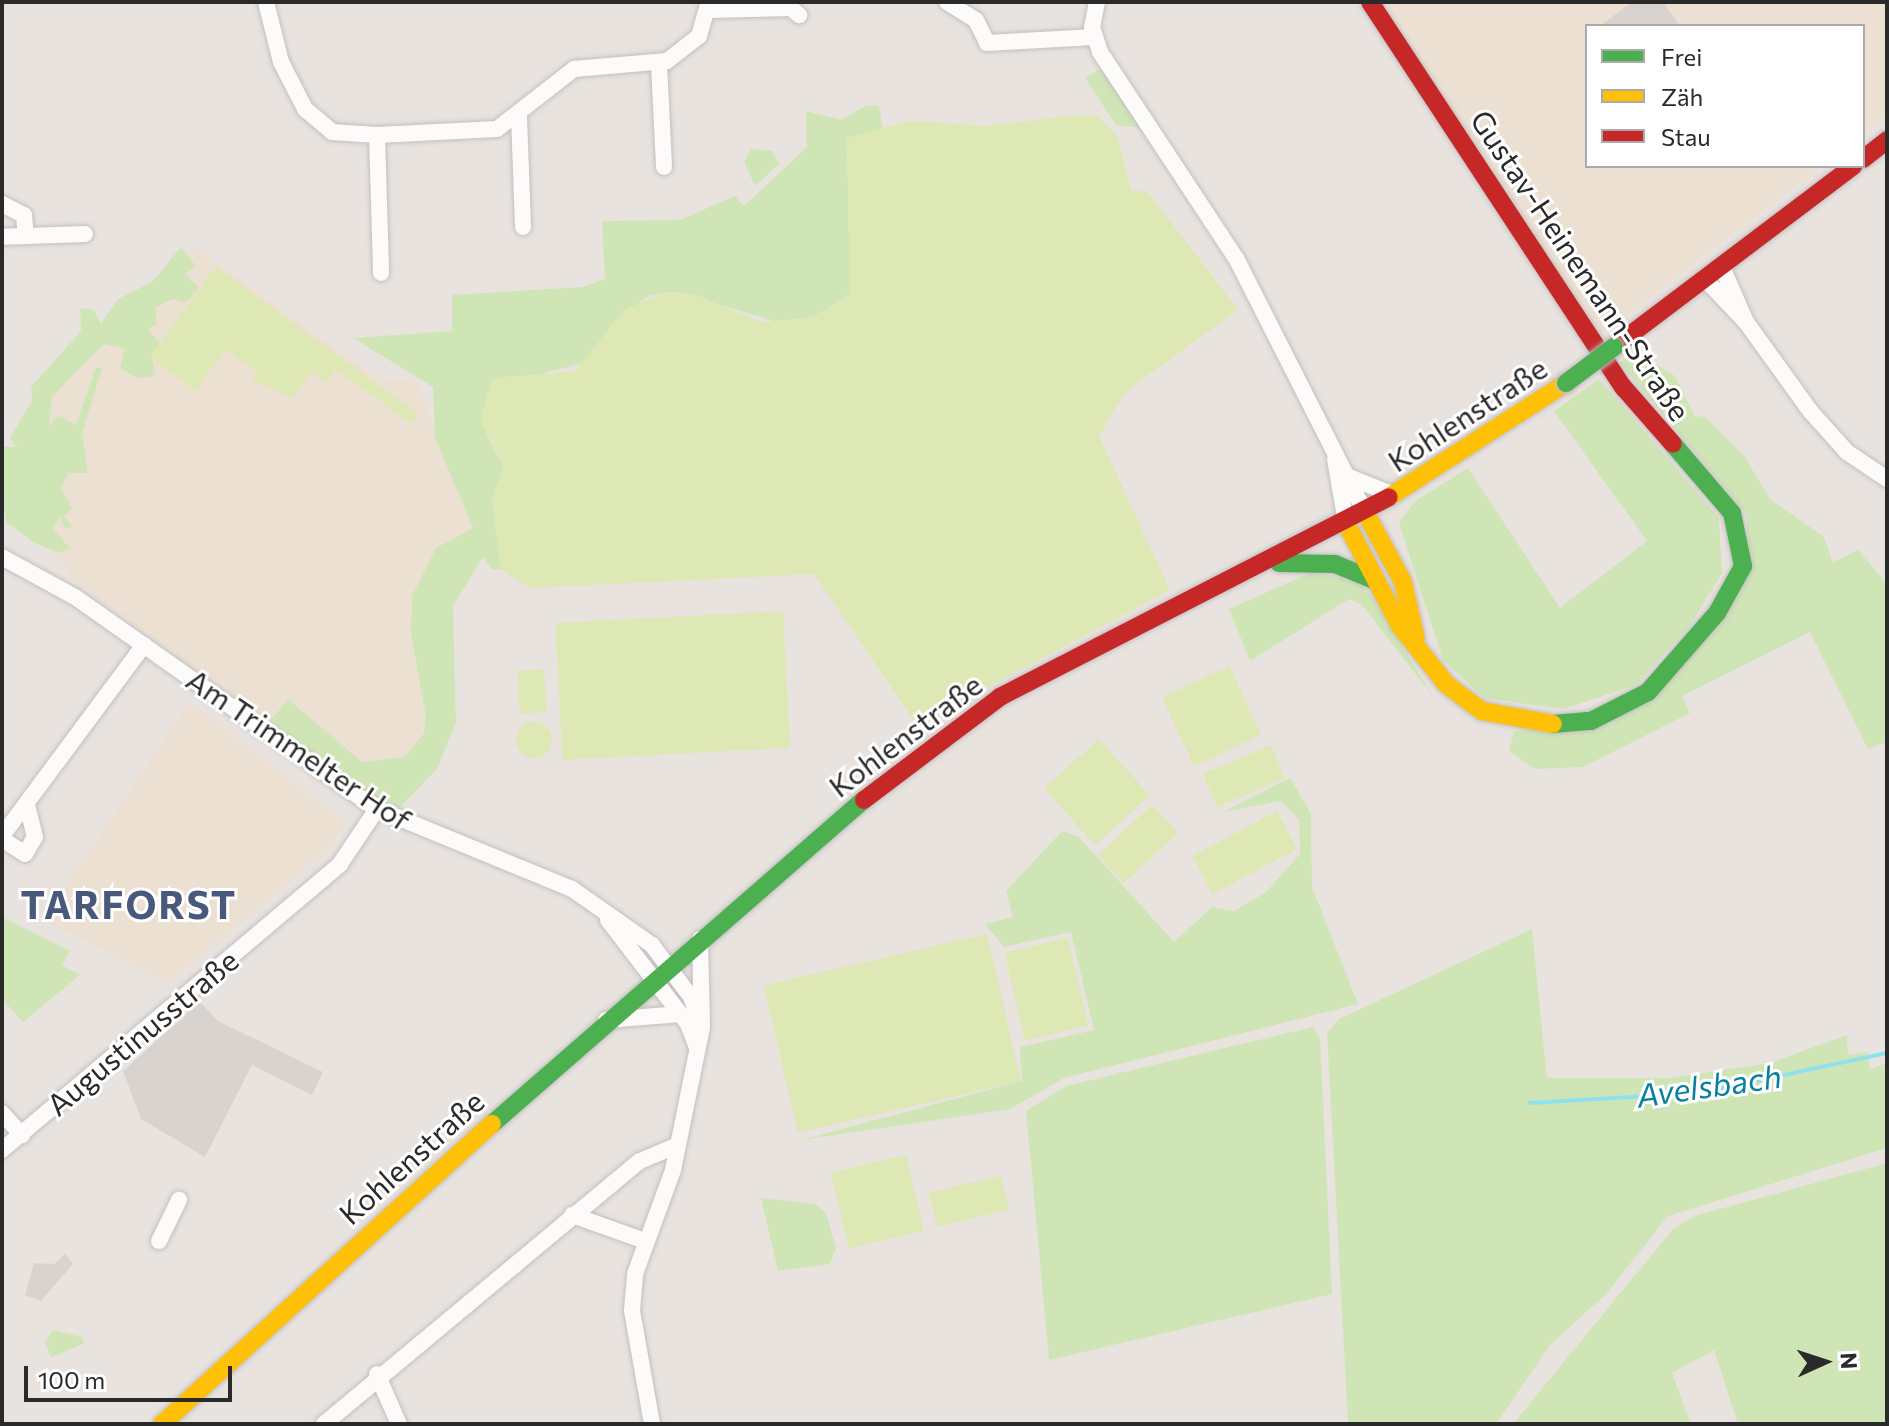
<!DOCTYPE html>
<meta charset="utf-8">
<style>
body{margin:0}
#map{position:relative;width:1889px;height:1426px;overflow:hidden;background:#e9e3df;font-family:Commissioner,sans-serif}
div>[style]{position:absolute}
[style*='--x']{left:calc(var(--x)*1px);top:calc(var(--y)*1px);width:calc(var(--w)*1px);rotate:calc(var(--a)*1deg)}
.education>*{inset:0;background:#ece0d3}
.green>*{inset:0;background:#d0e5b6}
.pitch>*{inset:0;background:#dde8b4;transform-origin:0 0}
.round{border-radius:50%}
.plaza>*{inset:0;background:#d9d3cf}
.stream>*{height:4px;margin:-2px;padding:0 2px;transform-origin:2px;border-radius:2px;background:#8fe2ed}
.roads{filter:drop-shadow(0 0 2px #c2c0c1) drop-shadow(0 0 2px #c2c0c1)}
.street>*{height:16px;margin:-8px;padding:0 8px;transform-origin:8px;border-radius:8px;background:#fcfbfa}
.fast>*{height:18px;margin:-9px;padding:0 9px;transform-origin:9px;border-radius:9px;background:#4caf50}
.slow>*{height:18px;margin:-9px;padding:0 9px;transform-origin:9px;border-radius:9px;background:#ffc107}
.jam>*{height:18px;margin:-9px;padding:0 9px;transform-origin:9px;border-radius:9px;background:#c62828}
.bridges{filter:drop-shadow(0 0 2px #c2c0c1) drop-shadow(0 0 2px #c2c0c1)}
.fast-bridge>*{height:18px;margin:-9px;padding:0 9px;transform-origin:9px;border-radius:9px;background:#4caf50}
span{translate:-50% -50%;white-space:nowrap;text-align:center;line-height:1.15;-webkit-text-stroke:6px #fff;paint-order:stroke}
.street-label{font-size:30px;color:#2a2a2a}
.water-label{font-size:32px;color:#08809f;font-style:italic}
.district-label{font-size:38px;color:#48597c;font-weight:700;letter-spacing:2px}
.frame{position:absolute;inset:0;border:4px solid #2a2a2a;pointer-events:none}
.legend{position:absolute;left:1585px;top:24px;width:280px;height:144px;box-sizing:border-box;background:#fff;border:2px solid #aaa;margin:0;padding:10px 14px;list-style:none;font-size:24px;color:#2a2a2a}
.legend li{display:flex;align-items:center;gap:16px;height:40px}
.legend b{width:40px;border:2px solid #aaa}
.north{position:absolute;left:1785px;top:1322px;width:80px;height:80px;-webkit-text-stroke:6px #fff;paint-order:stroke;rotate:87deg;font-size:22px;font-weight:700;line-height:32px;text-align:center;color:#2a2a2a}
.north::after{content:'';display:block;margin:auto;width:28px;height:36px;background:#2a2a2a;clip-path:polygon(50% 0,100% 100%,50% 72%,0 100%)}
.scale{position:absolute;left:24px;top:1366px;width:208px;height:36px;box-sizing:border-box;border:4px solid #2a2a2a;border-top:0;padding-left:10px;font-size:24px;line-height:28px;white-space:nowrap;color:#2a2a2a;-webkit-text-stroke:6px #fff;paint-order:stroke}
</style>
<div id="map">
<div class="education">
<div style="clip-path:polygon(1379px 2px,1887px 2px,1887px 117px,1863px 135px,1863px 26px,1587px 26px,1587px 166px,1822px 166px,1597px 338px)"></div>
<div style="clip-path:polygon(196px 247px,378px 378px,416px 382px,470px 513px,473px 528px,436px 548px,411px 634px,426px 716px,424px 733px,404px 757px,362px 762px,289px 699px,268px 724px,66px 574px,70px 569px,57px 560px,61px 548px,4px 464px,51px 371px,127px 321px)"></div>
<div style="clip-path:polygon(190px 702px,346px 824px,330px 847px,167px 983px,42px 920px)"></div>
</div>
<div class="green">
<div style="clip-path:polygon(1104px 66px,1144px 128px,1116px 125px,1085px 78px)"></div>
<div style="clip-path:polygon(867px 105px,879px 106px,883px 129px,847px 138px,850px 294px,813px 317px,780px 323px,679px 292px,650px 295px,617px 319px,587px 362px,540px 374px,486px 434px,504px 467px,492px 499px,501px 569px,492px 570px,483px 557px,453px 606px,456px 723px,437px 769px,396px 811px,268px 724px,288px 699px,362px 762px,405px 757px,424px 733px,426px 716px,411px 634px,412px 596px,436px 548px,473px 528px,435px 438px,433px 387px,353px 338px,452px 331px,452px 295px,583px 287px,605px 279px,602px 221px,680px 220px,735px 196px,744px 206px,807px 147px,806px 111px,841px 120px)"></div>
<div style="clip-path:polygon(751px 149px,772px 151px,779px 164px,755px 186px,744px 162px)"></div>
<div style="clip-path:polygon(181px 247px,196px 266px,185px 274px,199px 288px,186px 303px,173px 299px,156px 307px,156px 325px,148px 329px,161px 345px,152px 353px,155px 376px,136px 378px,120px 368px,125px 349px,104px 344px,52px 397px,49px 427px,58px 416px,76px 425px,96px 367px,102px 368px,82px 434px,88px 473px,68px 473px,61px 489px,72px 508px,64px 517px,73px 526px,65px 529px,60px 517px,53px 529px,70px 548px,59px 553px,33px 542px,7px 523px,2px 497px,2px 447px,17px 447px,10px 438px,32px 400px,31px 387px,81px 331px,80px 308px,94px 310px,101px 324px,118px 299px,152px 282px)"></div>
<div style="clip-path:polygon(1635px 351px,1675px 376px,1695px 417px,1704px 416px,1745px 457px,1770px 499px,1824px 537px,1833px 563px,1858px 550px,1887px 584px,1887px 742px,1868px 749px,1810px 632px,1682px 696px,1690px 713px,1583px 767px,1535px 769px,1509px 751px,1514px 731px,1609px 725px,1750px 568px,1746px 513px,1620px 363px)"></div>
<div style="clip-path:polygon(1599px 379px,1719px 518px,1722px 573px,1691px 624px,1636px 685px,1564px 709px,1484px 698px,1443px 660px,1399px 523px,1415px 501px,1468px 468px,1560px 608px,1647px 541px,1554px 411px)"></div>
<div style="clip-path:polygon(1310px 573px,1357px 580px,1371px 595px,1434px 698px,1362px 605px,1349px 599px,1250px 661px,1229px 609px)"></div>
<div style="clip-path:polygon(1290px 778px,1311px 814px,1312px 887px,1358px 1004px,1064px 1078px,1010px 1109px,801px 1140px,1022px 1081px,1020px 1047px,1094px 1030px,1071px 932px,1004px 947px,985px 924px,1013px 917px,1006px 891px,1062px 831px,1079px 837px,1174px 942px,1212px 907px,1234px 911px,1266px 892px,1300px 854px,1299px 820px,1281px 801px,1223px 812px)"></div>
<div style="clip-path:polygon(2px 917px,70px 951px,62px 965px,80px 975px,23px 1022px,2px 999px)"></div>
<div style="clip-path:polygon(1532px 929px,1547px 1078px,1670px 1078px,1770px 1063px,1847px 1035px,1848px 1055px,1867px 1052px,1870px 1069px,1887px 1063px,1887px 1148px,1668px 1216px,1605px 1295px,1551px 1344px,1496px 1424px,1348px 1424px,1327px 1033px,1339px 1019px)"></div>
<div style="clip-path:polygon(1313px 1027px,1320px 1038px,1332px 1294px,1049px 1360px,1026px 1111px,1066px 1086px)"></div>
<div style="clip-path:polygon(1887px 1163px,1887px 1424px,1738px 1424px,1714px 1350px,1672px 1373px,1691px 1424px,1513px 1424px,1673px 1229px,1694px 1216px)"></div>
<div style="clip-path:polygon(761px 1198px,815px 1204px,826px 1213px,836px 1248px,830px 1264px,778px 1271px)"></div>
<div style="clip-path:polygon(53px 1330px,82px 1337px,84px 1343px,51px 1358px,45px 1342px)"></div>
</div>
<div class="pitch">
<div style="clip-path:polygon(1075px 115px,1098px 116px,1118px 137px,1131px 190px,1148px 192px,1238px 310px,1125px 392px,1099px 436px,1170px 590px,917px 725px,814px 574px,531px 588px,501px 570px,492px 499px,504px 467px,480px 419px,493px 378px,575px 371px,624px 310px,665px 292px,694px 294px,761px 322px,813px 317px,850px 294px,847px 138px,909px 121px,987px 126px)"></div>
<div style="clip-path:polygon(216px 267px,418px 414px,411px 424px,336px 369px,327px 382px,312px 372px,292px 398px,252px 379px,257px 372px,226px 349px,195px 391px,150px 357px)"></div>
<div style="left:783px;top:611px;width:137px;height:228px;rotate:87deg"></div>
<div style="left:1229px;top:666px;width:76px;height:74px;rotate:65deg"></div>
<div style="left:544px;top:669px;width:43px;height:27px;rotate:86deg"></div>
<div class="round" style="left:516px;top:722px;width:36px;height:36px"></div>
<div style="left:1099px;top:739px;width:76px;height:74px;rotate:48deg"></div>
<div style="left:1271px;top:745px;width:36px;height:74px;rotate:67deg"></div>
<div style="left:1152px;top:805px;width:38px;height:74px;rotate:47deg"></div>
<div style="left:1277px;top:811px;width:43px;height:96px;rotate:62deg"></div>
<div style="left:987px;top:934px;width:151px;height:229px;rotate:77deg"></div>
<div style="left:1068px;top:938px;width:90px;height:65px;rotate:77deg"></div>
<div style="left:906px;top:1155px;width:78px;height:77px;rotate:77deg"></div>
<div style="left:1001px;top:1176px;width:35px;height:74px;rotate:77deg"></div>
</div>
<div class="plaza">
<div style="clip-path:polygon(1632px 2px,1664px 3px,1680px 26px,1600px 26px)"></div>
<div style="clip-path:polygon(200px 1002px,218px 1021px,323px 1072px,312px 1095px,252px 1065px,205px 1157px,141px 1119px,123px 1071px)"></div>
<div style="clip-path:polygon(65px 1254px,73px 1264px,41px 1301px,25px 1295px,34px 1263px,54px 1264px)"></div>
</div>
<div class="stream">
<div style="--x:1530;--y:1103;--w:169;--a:-3.4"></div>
<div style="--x:1699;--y:1093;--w:192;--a:-12"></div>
</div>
<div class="roads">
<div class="street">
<div style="--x:266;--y:2;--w:62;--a:76"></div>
<div style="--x:281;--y:62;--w:53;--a:62.9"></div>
<div style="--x:305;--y:109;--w:35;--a:40"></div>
<div style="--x:332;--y:132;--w:45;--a:3.8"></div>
<div style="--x:377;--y:135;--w:120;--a:-2.9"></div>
<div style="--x:497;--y:129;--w:98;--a:-37.9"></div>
<div style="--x:574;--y:69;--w:93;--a:-4.9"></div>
<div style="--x:667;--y:61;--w:41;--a:-38"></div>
<div style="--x:699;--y:36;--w:35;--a:-74"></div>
<div style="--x:947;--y:2;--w:34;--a:32"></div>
<div style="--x:976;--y:20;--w:25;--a:64"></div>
<div style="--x:987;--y:43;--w:107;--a:-3.2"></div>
<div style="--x:1097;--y:2;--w:25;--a:101"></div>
<div style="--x:1092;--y:27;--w:26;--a:72"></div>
<div style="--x:1100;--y:52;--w:249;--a:56.6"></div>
<div style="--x:1237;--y:260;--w:283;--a:63.1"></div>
<div style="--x:709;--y:10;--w:82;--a:-1.4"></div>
<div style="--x:791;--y:8;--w:11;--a:41"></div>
<div style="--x:659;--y:64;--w:103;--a:87.2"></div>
<div style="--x:519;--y:117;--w:110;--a:87.9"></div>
<div style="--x:377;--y:135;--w:138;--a:88.3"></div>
<div style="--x:2;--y:204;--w:25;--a:27"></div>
<div style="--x:24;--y:215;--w:21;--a:85"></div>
<div style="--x:26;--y:236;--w:24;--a:178"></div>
<div style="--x:26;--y:236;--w:59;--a:-1.9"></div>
<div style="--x:1722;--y:267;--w:60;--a:66.4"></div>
<div style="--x:1746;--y:322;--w:111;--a:54.2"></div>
<div style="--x:1811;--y:412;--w:54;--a:48"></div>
<div style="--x:1847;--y:452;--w:48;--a:34"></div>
<div style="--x:1705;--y:279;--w:59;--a:46.4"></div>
<div style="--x:1335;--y:459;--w:65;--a:80.2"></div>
<div style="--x:1349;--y:477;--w:48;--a:21.8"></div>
<div style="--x:2;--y:557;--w:83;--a:28.7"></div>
<div style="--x:75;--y:597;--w:369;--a:35.1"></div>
<div style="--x:377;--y:809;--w:211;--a:22.3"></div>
<div style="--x:572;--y:889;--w:98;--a:35"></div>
<div style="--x:652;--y:945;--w:65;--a:53.1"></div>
<div style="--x:691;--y:997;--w:32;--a:70"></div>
<div style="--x:2;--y:836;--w:238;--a:-53.4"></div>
<div style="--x:2;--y:839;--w:27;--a:33"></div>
<div style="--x:25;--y:854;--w:20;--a:-60"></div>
<div style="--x:35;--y:837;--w:32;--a:-104"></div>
<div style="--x:608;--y:920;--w:131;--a:52.4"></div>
<div style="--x:688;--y:1024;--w:26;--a:69"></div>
<div style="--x:606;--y:1020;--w:75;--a:-4.6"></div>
<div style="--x:2;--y:1113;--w:30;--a:48"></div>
<div style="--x:2;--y:1150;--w:443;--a:-40.2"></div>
<div style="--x:340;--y:864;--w:66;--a:-56.1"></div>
<div style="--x:572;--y:1215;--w:77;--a:19.6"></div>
<div style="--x:159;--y:1241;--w:46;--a:-64"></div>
<div style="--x:377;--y:1374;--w:55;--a:66.3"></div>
<div style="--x:324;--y:1424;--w:411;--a:-39.8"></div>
<div style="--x:640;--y:1161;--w:41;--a:-22.8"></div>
<div style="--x:652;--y:1424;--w:116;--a:-100"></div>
<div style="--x:632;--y:1310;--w:36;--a:-85"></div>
<div style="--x:635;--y:1274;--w:111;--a:-69.9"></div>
<div style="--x:673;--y:1170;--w:146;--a:-78.5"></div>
<div style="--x:702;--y:1027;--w:88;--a:-91.3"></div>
</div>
<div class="fast">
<div style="--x:1279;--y:563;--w:56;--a:1"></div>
<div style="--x:1335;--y:564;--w:42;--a:22.3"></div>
<div style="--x:1553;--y:724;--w:38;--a:-5"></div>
<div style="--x:1591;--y:721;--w:64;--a:-27"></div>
<div style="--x:1648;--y:692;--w:105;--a:-48.9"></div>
<div style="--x:1717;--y:613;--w:54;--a:-61"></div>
<div style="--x:1743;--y:566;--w:54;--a:-101.7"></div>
<div style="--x:1732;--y:513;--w:91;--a:-130.5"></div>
<div style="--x:492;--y:1124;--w:493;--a:-41.1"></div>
</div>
<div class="slow">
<div style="--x:1389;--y:497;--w:211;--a:-32.8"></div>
<div style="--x:1365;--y:512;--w:80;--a:61.5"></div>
<div style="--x:1403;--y:582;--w:58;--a:77.2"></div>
<div style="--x:1346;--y:523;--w:116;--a:62.3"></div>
<div style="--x:1400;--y:626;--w:75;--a:51.5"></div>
<div style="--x:1447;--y:685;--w:44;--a:36.6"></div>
<div style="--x:1482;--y:711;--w:72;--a:10.4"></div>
<div style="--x:162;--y:1424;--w:446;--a:-42.3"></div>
</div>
<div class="jam">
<div style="--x:1370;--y:2;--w:462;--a:56.7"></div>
<div style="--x:1624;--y:388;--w:74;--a:48.8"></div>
<div style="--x:1863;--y:159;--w:31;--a:-38"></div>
<div style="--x:1614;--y:347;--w:300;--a:-37.1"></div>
<div style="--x:864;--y:800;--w:171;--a:-37.1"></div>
<div style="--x:1000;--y:697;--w:437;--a:-27.2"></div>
</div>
</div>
<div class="bridges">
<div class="fast-bridge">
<div style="--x:1566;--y:383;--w:60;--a:-36.9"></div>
</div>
</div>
<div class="street-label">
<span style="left:1581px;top:265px;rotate:56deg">Gustav-Heinemann-Straße</span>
<span style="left:1467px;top:414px;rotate:-33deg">Kohlenstraße</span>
<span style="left:905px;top:735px;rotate:-37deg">Kohlenstraße</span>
<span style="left:299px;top:749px;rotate:34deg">Am Trimmelter Hof</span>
<span style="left:142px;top:1032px;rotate:-40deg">Augustinusstraße</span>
<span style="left:411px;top:1157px;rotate:-42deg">Kohlenstraße</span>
</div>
<div class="water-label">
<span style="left:1709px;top:1085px;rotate:-8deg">Avelsbach</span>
</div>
<div class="district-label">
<span style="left:129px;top:904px">TARFORST</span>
</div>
<div class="frame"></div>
<ul class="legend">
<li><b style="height:10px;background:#4caf50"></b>Frei</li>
<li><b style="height:10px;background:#ffc107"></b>Zäh</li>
<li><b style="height:10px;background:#c62828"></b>Stau</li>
</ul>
<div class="north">N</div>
<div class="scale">100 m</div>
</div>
